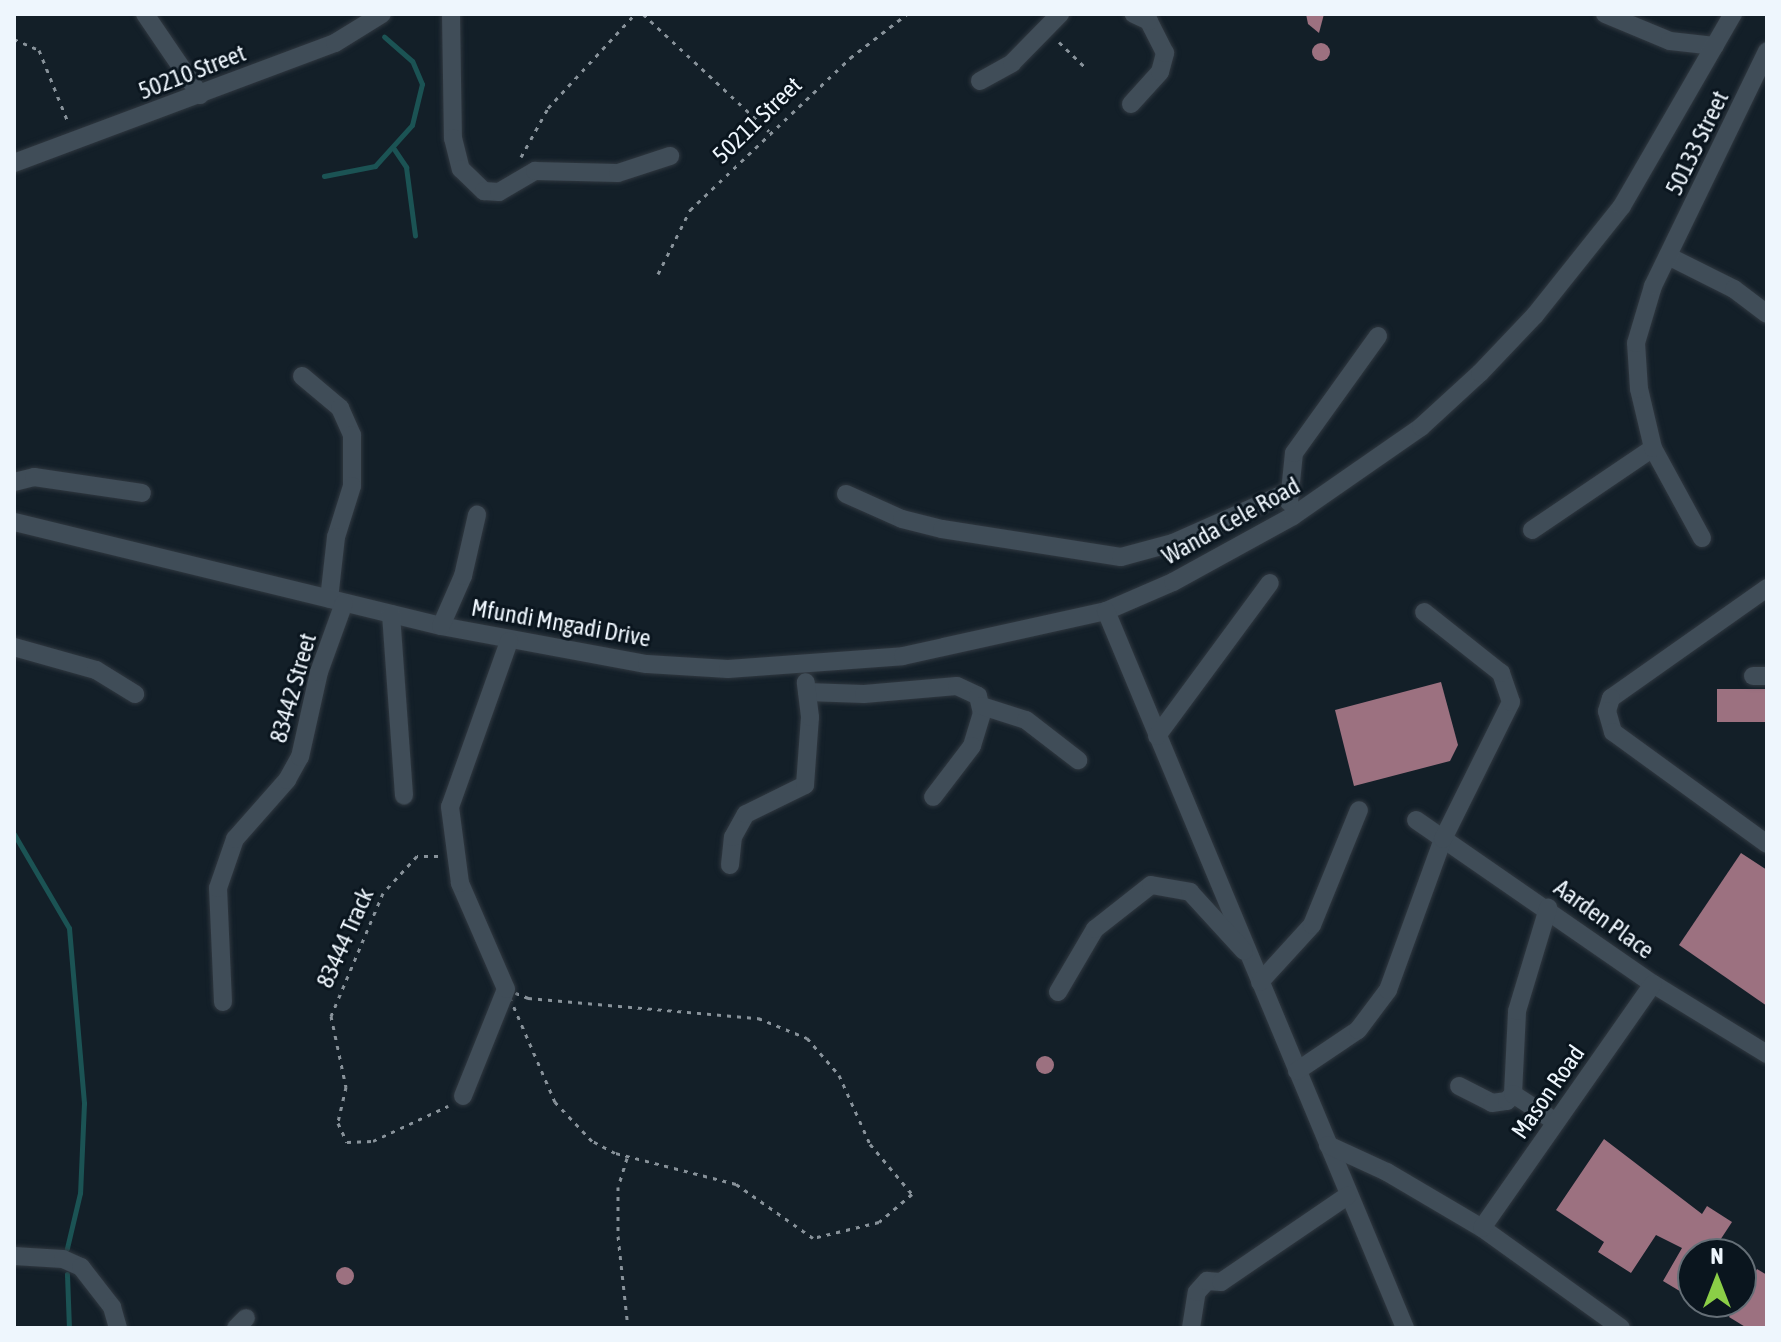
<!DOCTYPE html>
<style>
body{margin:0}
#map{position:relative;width:1781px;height:1342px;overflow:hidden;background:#131f28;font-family:"Asap Condensed",sans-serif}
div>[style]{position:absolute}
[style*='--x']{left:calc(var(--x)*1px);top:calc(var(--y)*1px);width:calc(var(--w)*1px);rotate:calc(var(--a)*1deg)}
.stream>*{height:5px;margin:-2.5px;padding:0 2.5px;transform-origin:2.5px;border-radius:2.5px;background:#1b5354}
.building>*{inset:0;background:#9c7180;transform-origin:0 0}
.round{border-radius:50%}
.path>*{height:3px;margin-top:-1.5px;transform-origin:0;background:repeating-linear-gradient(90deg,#88929a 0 4px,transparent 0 10px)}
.roads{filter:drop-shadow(0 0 2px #303840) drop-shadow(0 0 2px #303840)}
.minor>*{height:18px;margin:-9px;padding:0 9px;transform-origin:9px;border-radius:9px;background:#404d58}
span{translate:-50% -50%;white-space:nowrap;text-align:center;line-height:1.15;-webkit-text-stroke:6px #0a151e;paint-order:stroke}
.street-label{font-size:24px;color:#eef6fd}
.frame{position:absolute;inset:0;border:16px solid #eef6fd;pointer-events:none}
.north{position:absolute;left:1677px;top:1238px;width:80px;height:80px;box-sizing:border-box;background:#0a151e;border:2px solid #656f77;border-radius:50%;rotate:0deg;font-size:22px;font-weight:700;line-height:32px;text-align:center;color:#eef6fd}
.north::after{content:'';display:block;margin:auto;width:28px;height:36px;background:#8bce47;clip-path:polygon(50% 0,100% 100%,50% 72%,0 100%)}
</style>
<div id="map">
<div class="stream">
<div style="--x:394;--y:149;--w:22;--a:56"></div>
<div style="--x:406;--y:167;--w:69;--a:82.5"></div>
<div style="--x:324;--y:176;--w:52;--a:-11.1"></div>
<div style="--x:375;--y:166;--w:55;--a:-47.9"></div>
<div style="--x:412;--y:125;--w:42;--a:-76.3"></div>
<div style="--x:422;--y:84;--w:25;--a:-113"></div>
<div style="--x:412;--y:61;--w:37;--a:-139"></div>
<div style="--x:14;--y:834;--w:109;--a:59.7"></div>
<div style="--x:69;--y:928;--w:176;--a:85.1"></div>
<div style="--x:84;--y:1103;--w:90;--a:92.5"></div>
<div style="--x:80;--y:1193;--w:57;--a:103.3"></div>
<div style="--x:67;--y:1274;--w:54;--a:87.9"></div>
</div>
<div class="building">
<div style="clip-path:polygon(1306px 14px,1324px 14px,1319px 33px,1308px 24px)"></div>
<div class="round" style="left:1312px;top:43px;width:18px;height:18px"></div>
<div style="clip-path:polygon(1441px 682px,1458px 745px,1450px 761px,1354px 786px,1335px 710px)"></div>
<div style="left:1767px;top:689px;width:33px;height:50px;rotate:90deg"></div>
<div style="clip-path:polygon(1741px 853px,1767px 870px,1767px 1006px,1679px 945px)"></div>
<div class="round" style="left:1036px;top:1056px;width:18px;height:18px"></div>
<div style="clip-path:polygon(1604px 1139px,1702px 1214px,1707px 1206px,1732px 1222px,1711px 1254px,1693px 1254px,1693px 1299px,1663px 1281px,1682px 1248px,1656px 1235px,1631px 1273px,1598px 1252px,1604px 1242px,1556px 1210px)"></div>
<div class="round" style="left:336px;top:1267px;width:18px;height:18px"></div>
<div style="clip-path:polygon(1757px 1269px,1767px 1275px,1767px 1328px,1747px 1328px,1729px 1317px)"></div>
</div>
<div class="path">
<div style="--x:643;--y:14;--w:172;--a:42.9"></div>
<div style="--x:14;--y:39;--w:27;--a:24"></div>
<div style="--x:39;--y:50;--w:78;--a:68.1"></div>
<div style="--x:1059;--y:42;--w:39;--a:44"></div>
<div style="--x:521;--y:157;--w:56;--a:-61.1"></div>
<div style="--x:548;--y:108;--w:128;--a:-47.2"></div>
<div style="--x:658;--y:274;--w:72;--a:-63.4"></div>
<div style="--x:690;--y:210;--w:221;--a:-43.5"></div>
<div style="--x:850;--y:58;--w:72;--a:-37.7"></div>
<div style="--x:438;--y:856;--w:21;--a:180"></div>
<div style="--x:417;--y:856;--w:50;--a:132.6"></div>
<div style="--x:383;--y:893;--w:134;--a:112.9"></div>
<div style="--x:331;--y:1016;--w:73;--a:78.1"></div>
<div style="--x:346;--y:1087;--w:37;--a:103"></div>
<div style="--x:338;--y:1123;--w:21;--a:65"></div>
<div style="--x:347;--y:1142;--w:26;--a:-2"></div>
<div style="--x:373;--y:1141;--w:83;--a:-25"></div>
<div style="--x:506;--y:989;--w:24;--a:22"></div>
<div style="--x:528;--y:998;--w:231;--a:5"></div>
<div style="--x:758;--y:1018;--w:53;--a:22.2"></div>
<div style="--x:807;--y:1038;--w:49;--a:49.1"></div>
<div style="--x:839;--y:1075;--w:76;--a:65.8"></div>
<div style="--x:870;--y:1144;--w:65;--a:50"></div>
<div style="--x:912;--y:1194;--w:43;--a:139.7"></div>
<div style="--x:879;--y:1222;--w:68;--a:166.4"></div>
<div style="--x:813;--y:1238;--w:94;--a:-145"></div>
<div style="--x:736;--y:1184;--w:125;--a:-165.6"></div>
<div style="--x:615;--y:1153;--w:26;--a:-152"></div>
<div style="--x:592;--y:1141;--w:54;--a:-133.5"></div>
<div style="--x:555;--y:1102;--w:123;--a:-113.4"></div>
<div style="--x:627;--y:1158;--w:30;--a:107"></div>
<div style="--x:618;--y:1187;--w:49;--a:90"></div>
<div style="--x:618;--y:1236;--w:93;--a:83.8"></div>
</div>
<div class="roads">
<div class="minor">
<div style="--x:145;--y:14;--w:98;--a:55.8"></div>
<div style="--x:451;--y:14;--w:124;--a:89.1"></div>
<div style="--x:453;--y:138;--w:32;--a:76"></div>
<div style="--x:461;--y:169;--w:32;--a:44"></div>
<div style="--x:484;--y:191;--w:15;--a:4"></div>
<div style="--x:499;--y:192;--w:42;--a:-30.3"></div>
<div style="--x:535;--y:171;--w:83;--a:1.4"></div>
<div style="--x:618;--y:173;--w:55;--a:-18.1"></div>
<div style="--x:1605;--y:14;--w:70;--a:22.6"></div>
<div style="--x:1670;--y:41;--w:45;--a:6.3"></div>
<div style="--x:980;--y:81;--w:37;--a:-29"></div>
<div style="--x:1012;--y:63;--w:69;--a:-45.6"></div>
<div style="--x:1131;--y:104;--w:43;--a:-47.8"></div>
<div style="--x:1160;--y:72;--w:20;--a:-75"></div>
<div style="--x:1165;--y:53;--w:36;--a:-117"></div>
<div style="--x:1149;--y:21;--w:17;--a:-155"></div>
<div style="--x:14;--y:163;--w:343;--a:-20.5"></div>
<div style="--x:335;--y:43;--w:55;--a:-31.7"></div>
<div style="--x:1668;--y:256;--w:74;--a:26.6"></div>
<div style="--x:1734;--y:289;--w:41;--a:37.1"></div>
<div style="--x:302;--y:376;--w:50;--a:40.1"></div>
<div style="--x:340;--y:408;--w:30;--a:66"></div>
<div style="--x:352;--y:435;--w:51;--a:90"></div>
<div style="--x:352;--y:486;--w:53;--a:107.4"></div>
<div style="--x:336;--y:537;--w:62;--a:96.4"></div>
<div style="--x:14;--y:482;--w:21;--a:-14"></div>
<div style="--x:34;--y:477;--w:109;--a:8.4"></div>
<div style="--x:846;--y:494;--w:61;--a:24.1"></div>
<div style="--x:902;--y:519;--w:41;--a:14"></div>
<div style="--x:942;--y:529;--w:181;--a:8.9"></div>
<div style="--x:1121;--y:557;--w:54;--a:-15.1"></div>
<div style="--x:1173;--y:543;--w:124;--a:-23.9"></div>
<div style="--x:1289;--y:502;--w:49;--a:-84.2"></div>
<div style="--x:1294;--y:453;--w:144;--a:-54.3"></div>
<div style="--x:14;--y:522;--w:439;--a:13.7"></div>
<div style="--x:441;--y:626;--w:209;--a:10.5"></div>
<div style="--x:647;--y:664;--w:81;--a:3.5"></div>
<div style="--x:728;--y:669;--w:175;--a:-4.2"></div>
<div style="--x:903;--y:656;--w:208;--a:-12.5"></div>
<div style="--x:1106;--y:611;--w:73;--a:-23.4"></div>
<div style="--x:1173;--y:582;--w:137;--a:-28.8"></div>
<div style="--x:1293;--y:516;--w:156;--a:-34.8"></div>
<div style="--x:1421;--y:427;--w:80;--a:-42.5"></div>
<div style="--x:1480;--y:373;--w:80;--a:-46.5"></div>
<div style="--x:1535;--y:315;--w:139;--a:-51.4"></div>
<div style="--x:1622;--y:206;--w:222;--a:-60"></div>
<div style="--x:1532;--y:530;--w:146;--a:-34.1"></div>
<div style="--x:1702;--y:538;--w:102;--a:-118.6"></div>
<div style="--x:1653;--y:448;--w:61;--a:-103.3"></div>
<div style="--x:1639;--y:389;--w:46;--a:-93.7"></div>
<div style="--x:1636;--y:343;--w:59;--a:-73.4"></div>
<div style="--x:1653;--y:286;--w:261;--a:-64.1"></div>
<div style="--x:1767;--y:588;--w:191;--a:144.8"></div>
<div style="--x:1611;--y:698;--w:14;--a:107"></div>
<div style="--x:1607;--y:711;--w:22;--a:74"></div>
<div style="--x:1613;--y:732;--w:190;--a:36"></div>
<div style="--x:1106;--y:611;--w:777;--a:67.36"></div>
<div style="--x:391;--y:614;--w:182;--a:85.9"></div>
<div style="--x:441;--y:626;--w:55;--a:-66.3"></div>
<div style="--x:463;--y:576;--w:63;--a:-77.1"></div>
<div style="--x:14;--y:647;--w:85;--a:15.7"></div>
<div style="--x:96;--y:670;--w:46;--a:31.6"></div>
<div style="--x:1753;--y:676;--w:14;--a:0"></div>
<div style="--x:807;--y:692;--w:57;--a:2"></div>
<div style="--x:864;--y:694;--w:93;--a:-4.9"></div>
<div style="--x:957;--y:686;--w:23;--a:25"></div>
<div style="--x:978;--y:696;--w:17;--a:77"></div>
<div style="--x:982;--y:713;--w:34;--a:107"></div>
<div style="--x:972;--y:746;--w:64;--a:127.4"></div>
<div style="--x:982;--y:706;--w:46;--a:17.7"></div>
<div style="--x:1026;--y:720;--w:66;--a:37.6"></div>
<div style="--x:1157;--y:736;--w:190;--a:-53.6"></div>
<div style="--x:1416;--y:820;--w:288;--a:34.7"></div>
<div style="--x:1653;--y:984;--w:134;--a:31.6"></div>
<div style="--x:730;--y:865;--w:28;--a:-84"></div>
<div style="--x:733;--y:837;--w:26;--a:-61"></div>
<div style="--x:746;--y:814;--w:66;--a:-26.2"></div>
<div style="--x:805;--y:785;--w:68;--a:-85.8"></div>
<div style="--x:810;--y:717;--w:35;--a:-97"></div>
<div style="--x:1260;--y:982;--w:77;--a:-47.6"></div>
<div style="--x:1312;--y:925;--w:124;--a:-67.8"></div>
<div style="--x:1058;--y:992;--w:73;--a:-59.6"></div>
<div style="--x:1095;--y:929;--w:71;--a:-38.2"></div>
<div style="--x:1151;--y:885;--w:40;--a:10"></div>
<div style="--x:1190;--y:892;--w:80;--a:47.5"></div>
<div style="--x:223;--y:1002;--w:114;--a:-92.5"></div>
<div style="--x:218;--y:888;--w:52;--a:-70.9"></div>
<div style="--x:235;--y:839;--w:79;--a:-48.6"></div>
<div style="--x:287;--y:780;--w:26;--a:-61"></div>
<div style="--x:300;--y:757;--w:87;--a:-77.4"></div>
<div style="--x:319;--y:672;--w:73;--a:-70.1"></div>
<div style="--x:1297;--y:1071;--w:73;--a:-33.9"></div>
<div style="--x:1358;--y:1030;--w:50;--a:-53.1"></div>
<div style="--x:1388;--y:990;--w:161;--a:-70"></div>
<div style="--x:1443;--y:839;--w:153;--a:-63.6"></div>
<div style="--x:1511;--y:702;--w:31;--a:-109"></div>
<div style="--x:1501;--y:673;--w:98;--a:-141.6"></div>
<div style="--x:1459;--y:1086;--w:37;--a:27"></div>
<div style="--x:1492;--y:1103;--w:15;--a:-8"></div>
<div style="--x:1507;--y:1101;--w:9;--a:-49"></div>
<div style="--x:1513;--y:1094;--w:83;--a:-87.2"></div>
<div style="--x:1517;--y:1011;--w:108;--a:-73.2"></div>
<div style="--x:1513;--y:1094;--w:51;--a:33.1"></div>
<div style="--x:463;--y:1096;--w:115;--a:-68.1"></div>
<div style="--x:506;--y:989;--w:116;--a:-113.5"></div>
<div style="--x:460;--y:883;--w:77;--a:-97.5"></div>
<div style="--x:450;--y:807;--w:176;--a:-70.4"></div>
<div style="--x:1328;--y:1145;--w:65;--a:24.6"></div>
<div style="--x:1387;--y:1172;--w:110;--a:30.5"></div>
<div style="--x:1482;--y:1228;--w:171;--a:35.7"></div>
<div style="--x:1482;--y:1228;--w:298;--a:-55"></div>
<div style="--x:14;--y:1256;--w:49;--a:3.5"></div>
<div style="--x:63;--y:1259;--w:20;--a:24"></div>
<div style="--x:81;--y:1267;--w:51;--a:52.2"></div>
<div style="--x:112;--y:1307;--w:22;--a:74"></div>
<div style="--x:236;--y:1328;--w:14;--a:-45"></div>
<div style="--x:1191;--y:1328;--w:36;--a:-81"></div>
<div style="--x:1197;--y:1292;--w:15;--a:-48"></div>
<div style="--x:1207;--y:1281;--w:14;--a:4"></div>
<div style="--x:1221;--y:1282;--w:153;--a:-34.3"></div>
</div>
</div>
<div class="street-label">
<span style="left:192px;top:72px;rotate:-21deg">50210 Street</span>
<span style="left:757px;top:120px;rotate:-44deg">50211 Street</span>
<span style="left:1697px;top:143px;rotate:-64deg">50133 Street</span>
<span style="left:1231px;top:521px;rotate:-29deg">Wanda Cele Road</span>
<span style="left:561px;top:623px;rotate:10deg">Mfundi Mngadi Drive</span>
<span style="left:293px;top:688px;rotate:-74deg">83442 Street</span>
<span style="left:1604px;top:919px;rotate:36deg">Aarden Place</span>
<span style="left:345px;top:938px;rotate:-66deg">83444 Track</span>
<span style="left:1548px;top:1092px;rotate:-55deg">Mason Road</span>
</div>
<div class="frame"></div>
<div class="north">N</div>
</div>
